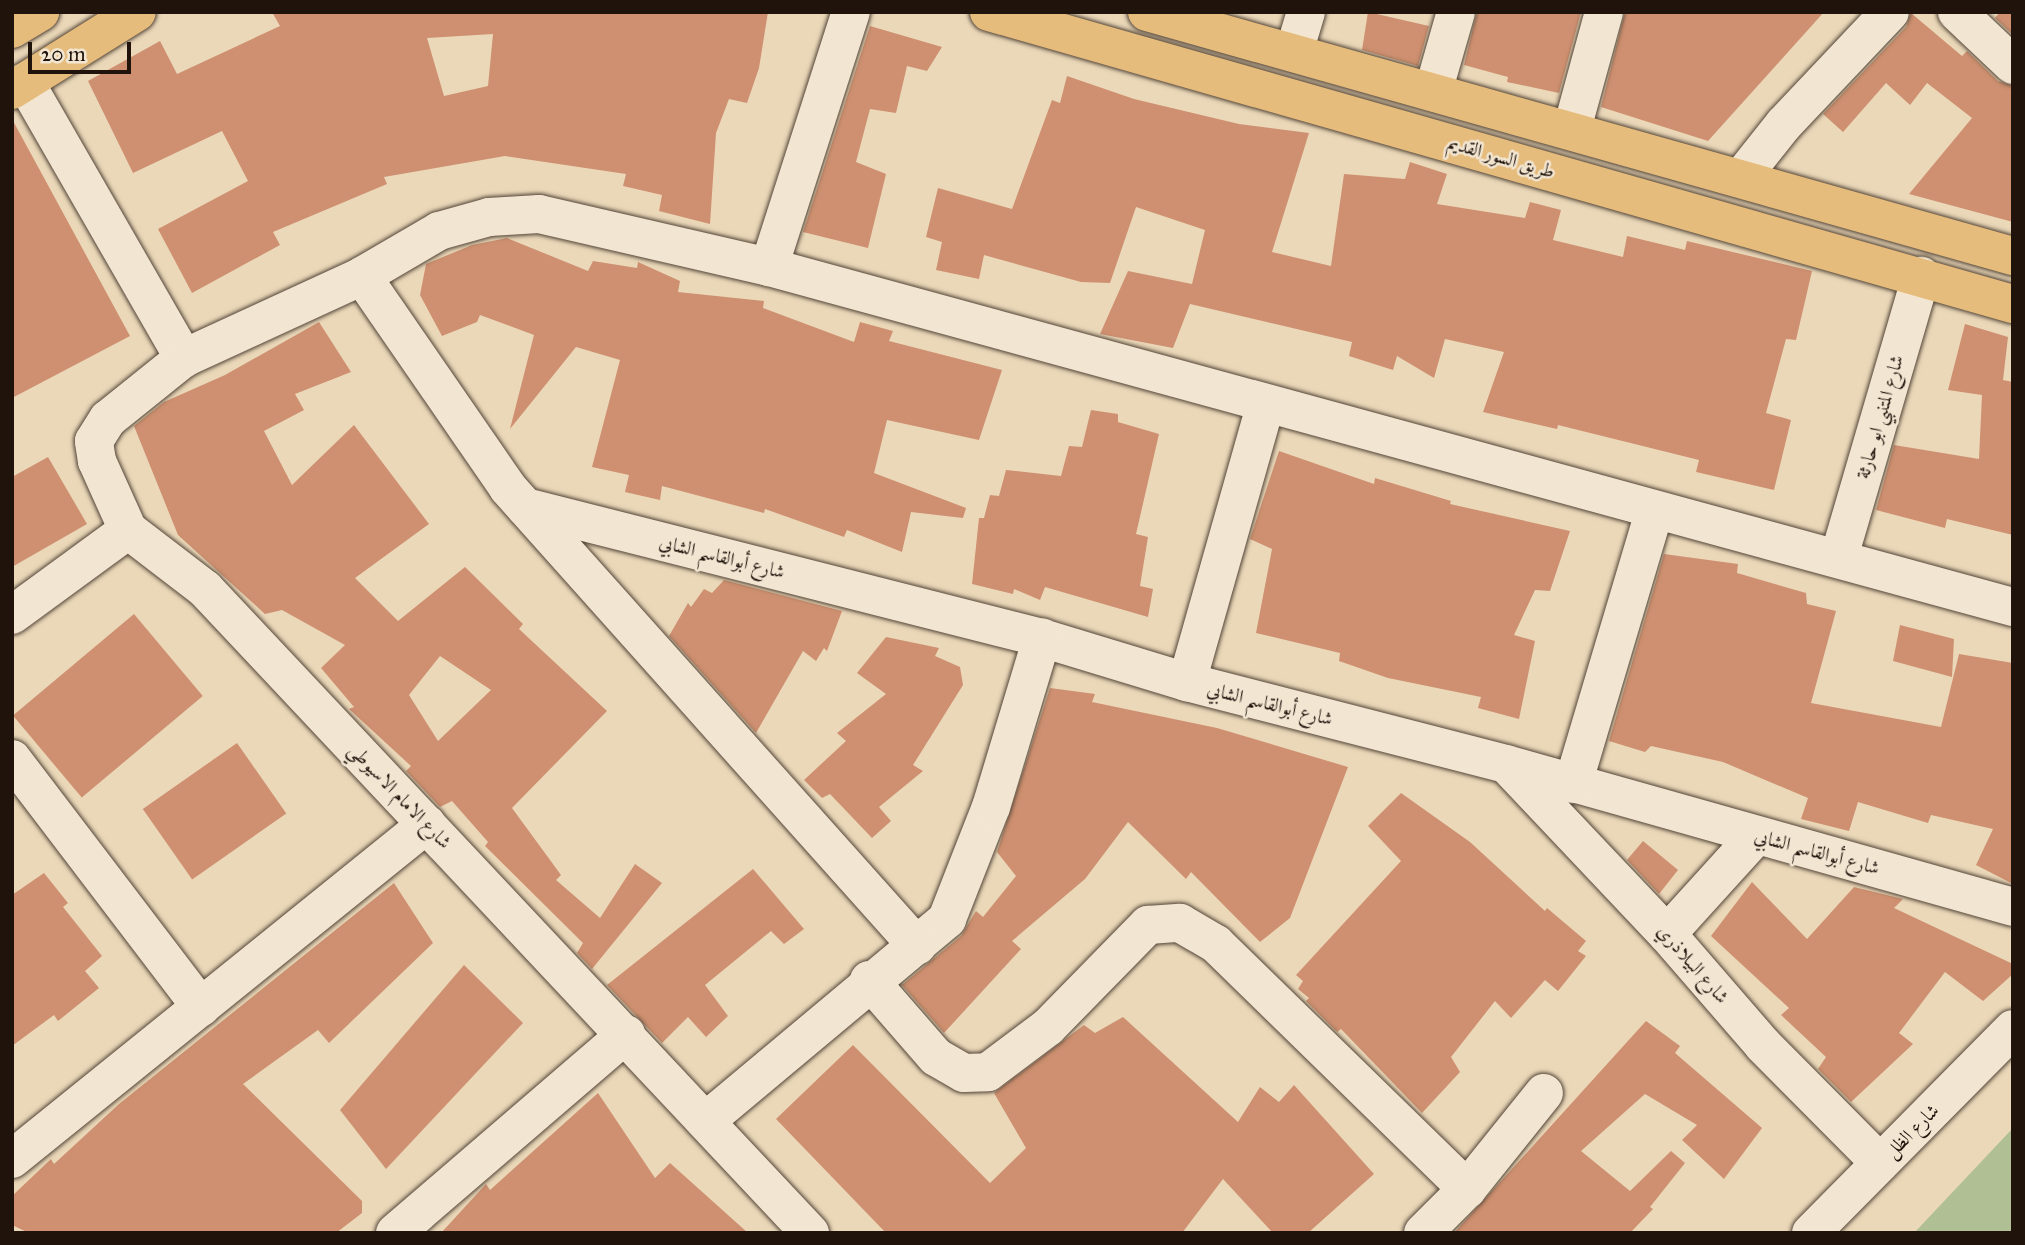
<!DOCTYPE html>
<meta charset="utf-8">
<style>
body{margin:0}
#map{position:relative;width:2025px;height:1245px;overflow:hidden;background:#ebd8b9;font-family:"IM FELL Great Primer",Amiri,serif}
div>[style]{position:absolute}
[style*='--x']{left:calc(var(--x)*1px);top:calc(var(--y)*1px);width:calc(var(--w)*1px);rotate:calc(var(--a)*1deg)}
.green>*{inset:0;background:#b1c094}
.building>*{inset:0;background:#ce9070;transform-origin:0 0}
.roads{filter:drop-shadow(0 0 2px #524437) drop-shadow(0 0 2px #524437)}
.minor>*{height:38px;margin:-19px;padding:0 19px;transform-origin:19px;border-radius:19px;background:#f2e6d2}
.major>*{height:38px;margin:-19px;padding:0 19px;transform-origin:19px;border-radius:19px;background:#e6bc7c}
span{translate:-50% -50%;white-space:nowrap;text-align:center;line-height:1.15;-webkit-text-stroke:5px #f2e6d2;paint-order:stroke}
.street-label{font-size:19px;color:#1f130c}
.frame{position:absolute;inset:0;border:14px solid #1f130c;pointer-events:none}
.scale{position:absolute;left:28px;top:42px;width:103px;height:32px;box-sizing:border-box;border:4px solid #1f130c;border-top:0;padding-left:9px;font-size:21px;line-height:24px;white-space:nowrap;color:#1f130c;-webkit-text-stroke:5px #f2e6d2;paint-order:stroke}
</style>
<div id="map">
<div class="green">
<div style="clip-path:polygon(2013px 1128px,2013px 1233px,1914px 1233px)"></div>
</div>
<div class="building">
<div style="clip-path:polygon(evenodd,272px 12px,768px 12px,759px 68px,747px 103px,729px 99px,716px 133px,710px 224px,659px 211px,662px 195px,623px 186px,626px 174px,505px 156px,384px 177px,387px 184px,273px 232px,280px 245px,192px 293px,158px 229px,248px 181px,222px 131px,133px 173px,88px 81px,160px 41px,177px 74px,280px 26px,272px 12px,493px 34px,488px 86px,444px 96px,427px 38px,493px 34px)"></div>
<div style="clip-path:polygon(1368px 12px,1429px 26px,1418px 66px,1362px 50px)"></div>
<div style="clip-path:polygon(1477px 12px,1581px 12px,1559px 93px,1507px 82px,1508px 77px,1464px 65px)"></div>
<div style="clip-path:polygon(1625px 12px,1824px 12px,1708px 141px,1601px 107px)"></div>
<div style="clip-path:polygon(2000px 12px,2013px 12px,2013px 35px,1995px 18px)"></div>
<div style="clip-path:polygon(1911px 13px,1962px 56px,1967px 51px,1998px 81px,2013px 86px,2013px 222px,1909px 194px,1972px 118px,1927px 83px,1910px 105px,1886px 83px,1843px 132px,1823px 114px,1906px 27px)"></div>
<div style="clip-path:polygon(870px 26px,942px 47px,927px 71px,907px 66px,896px 113px,870px 109px,856px 162px,886px 174px,868px 248px,803px 232px)"></div>
<div style="clip-path:polygon(1067px 76px,1134px 99px,1239px 124px,1309px 133px,1272px 252px,1331px 266px,1344px 174px,1405px 179px,1410px 162px,1447px 174px,1437px 204px,1525px 218px,1530px 202px,1561px 210px,1553px 240px,1623px 257px,1627px 236px,1685px 250px,1687px 241px,1812px 271px,1796px 340px,1786px 339px,1766px 413px,1791px 420px,1774px 490px,1696px 472px,1699px 460px,1558px 425px,1557px 429px,1483px 412px,1504px 352px,1445px 339px,1434px 378px,1397px 356px,1393px 370px,1349px 356px,1352px 342px,1190px 304px,1173px 348px,1100px 334px,1128px 271px,1192px 284px,1205px 230px,1136px 207px,1110px 283px,1081px 282px,984px 255px,979px 279px,936px 270px,942px 242px,926px 237px,938px 188px,1012px 209px,1052px 100px,1060px 103px)"></div>
<div style="clip-path:polygon(12px 119px,130px 336px,12px 398px)"></div>
<div style="clip-path:polygon(507px 238px,588px 271px,593px 261px,637px 268px,638px 262px,680px 281px,678px 292px,764px 301px,763px 308px,854px 342px,860px 322px,893px 331px,889px 341px,1002px 370px,979px 440px,887px 420px,874px 473px,966px 508px,963px 518px,911px 512px,902px 552px,847px 530px,844px 537px,765px 509px,764px 513px,662px 486px,660px 500px,625px 492px,629px 475px,592px 467px,620px 360px,576px 347px,510px 429px,534px 335px,480px 315px,477px 322px,442px 336px,420px 295px,426px 264px,472px 245px)"></div>
<div style="clip-path:polygon(evenodd,319px 322px,351px 372px,295px 394px,304px 410px,264px 431px,292px 485px,354px 425px,429px 524px,355px 578px,398px 621px,465px 567px,523px 624px,519px 629px,607px 711px,512px 808px,561px 875px,556px 880px,600px 918px,635px 864px,662px 883px,592px 969px,577px 953px,583px 943px,485px 846px,488px 842px,452px 801px,440px 807px,406px 771px,411px 766px,349px 709px,354px 707px,321px 668px,345px 645px,282px 610px,265px 614px,178px 535px,134px 426px,164px 402px,225px 375px,319px 322px,440px 656px,491px 690px,438px 741px,409px 695px,440px 656px)"></div>
<div style="clip-path:polygon(1965px 324px,2008px 337px,2003px 380px,2013px 382px,2013px 535px,1947px 519px,1945px 528px,1876px 510px,1894px 445px,1979px 459px,1982px 395px,1948px 390px)"></div>
<div style="clip-path:polygon(1091px 410px,1118px 414px,1118px 422px,1159px 434px,1136px 534px,1148px 537px,1140px 586px,1153px 589px,1148px 617px,1045px 587px,1040px 600px,1014px 589px,1013px 594px,972px 584px,979px 518px,984px 518px,990px 495px,999px 496px,1006px 470px,1061px 476px,1069px 446px,1082px 447px)"></div>
<div style="clip-path:polygon(1279px 451px,1374px 484px,1375px 478px,1451px 501px,1450px 504px,1570px 531px,1550px 591px,1535px 590px,1514px 635px,1535px 641px,1519px 719px,1478px 708px,1481px 697px,1388px 678px,1339px 661px,1340px 653px,1256px 633px,1272px 549px,1250px 539px)"></div>
<div style="clip-path:polygon(48px 457px,87px 524px,12px 567px,12px 477px)"></div>
<div style="clip-path:polygon(1664px 554px,1738px 564px,1737px 573px,1806px 593px,1807px 604px,1836px 611px,1811px 703px,1941px 727px,1959px 654px,2013px 663px,2013px 884px,1976px 865px,1993px 829px,1931px 815px,1928px 823px,1858px 802px,1849px 831px,1801px 819px,1808px 798px,1723px 762px,1651px 746px,1645px 752px,1609px 741px)"></div>
<div style="clip-path:polygon(724px 580px,842px 611px,827px 651px,824px 648px,816px 661px,803px 651px,756px 733px,669px 636px,688px 603px,691px 607px,704px 589px,712px 593px)"></div>
<div style="left:134px;top:614px;width:107px;height:158px;rotate:50deg"></div>
<div style="clip-path:polygon(1900px 625px,1954px 639px,1952px 677px,1893px 661px)"></div>
<div style="clip-path:polygon(886px 637px,939px 648px,935px 656px,960px 667px,963px 685px,913px 765px,923px 771px,879px 807px,891px 821px,872px 838px,830px 794px,822px 798px,804px 780px,846px 741px,837px 733px,886px 694px,857px 673px)"></div>
<div style="clip-path:polygon(1050px 688px,1095px 694px,1092px 702px,1217px 728px,1348px 767px,1290px 918px,1260px 942px,1191px 872px,1186px 879px,1128px 822px,1085px 879px,1012px 941px,1021px 949px,944px 1033px,902px 985px,961px 936px,976px 911px,983px 917px,1016px 876px,997px 852px)"></div>
<div style="left:237px;top:743px;width:86px;height:115px;rotate:55deg"></div>
<div style="clip-path:polygon(1401px 793px,1470px 842px,1545px 911px,1547px 908px,1586px 941px,1578px 951px,1586px 956px,1558px 991px,1545px 980px,1511px 1018px,1495px 1001px,1451px 1057px,1460px 1072px,1422px 1113px,1341px 1029px,1337px 1032px,1306px 1001px,1309px 998px,1298px 989px,1303px 981px,1296px 975px,1401px 861px,1368px 826px)"></div>
<div style="clip-path:polygon(1643px 841px,1678px 870px,1659px 894px,1627px 860px)"></div>
<div style="clip-path:polygon(753px 869px,804px 929px,784px 944px,771px 931px,705px 985px,728px 1016px,706px 1037px,688px 1017px,662px 1043px,607px 985px)"></div>
<div style="clip-path:polygon(44px 873px,68px 903px,63px 907px,102px 956px,85px 971px,99px 988px,58px 1021px,54px 1015px,12px 1046px,12px 895px)"></div>
<div style="clip-path:polygon(1752px 882px,1807px 939px,1854px 887px,1903px 899px,1894px 908px,2013px 964px,2013px 974px,1983px 1001px,1945px 972px,1899px 1033px,1913px 1044px,1851px 1102px,1818px 1069px,1826px 1057px,1781px 1015px,1789px 1008px,1711px 936px)"></div>
<div style="clip-path:polygon(394px 883px,433px 943px,329px 1043px,318px 1030px,243px 1084px,362px 1201px,362px 1213px,336px 1233px,29px 1233px,12px 1225px,12px 1196px,51px 1159px,54px 1164px,119px 1104px)"></div>
<div style="clip-path:polygon(464px 965px,523px 1023px,386px 1169px,340px 1110px)"></div>
<div style="clip-path:polygon(1123px 1017px,1238px 1122px,1260px 1087px,1279px 1102px,1294px 1085px,1374px 1174px,1308px 1233px,1273px 1233px,1223px 1179px,1182px 1233px,886px 1233px,776px 1119px,853px 1045px,990px 1183px,1026px 1148px,994px 1093px,1084px 1025px,1095px 1033px)"></div>
<div style="clip-path:polygon(1646px 1021px,1680px 1046px,1675px 1053px,1762px 1128px,1724px 1179px,1682px 1140px,1697px 1125px,1645px 1094px,1581px 1151px,1630px 1191px,1671px 1151px,1685px 1163px,1650px 1207px,1653px 1209px,1630px 1233px,1454px 1233px)"></div>
<div style="clip-path:polygon(598px 1093px,655px 1178px,670px 1163px,748px 1233px,441px 1233px,486px 1184px,490px 1190px)"></div>
</div>
<div class="roads">
<div class="minor">
<div style="--x:1957;--y:12;--w:77;--a:43.4"></div>
<div style="--x:1294;--y:52;--w:42;--a:-73.3"></div>
<div style="--x:25;--y:82;--w:319;--a:60.1"></div>
<div style="--x:1433;--y:92;--w:83;--a:-74"></div>
<div style="--x:1572;--y:129;--w:121;--a:-74.7"></div>
<div style="--x:1741;--y:178;--w:69;--a:-51.5"></div>
<div style="--x:1784;--y:124;--w:154;--a:-46.6"></div>
<div style="--x:769;--y:267;--w:268;--a:-72.2"></div>
<div style="--x:362;--y:276;--w:257;--a:55.4"></div>
<div style="--x:508;--y:488;--w:614;--a:48.23"></div>
<div style="--x:525;--y:507;--w:533;--a:14.22"></div>
<div style="--x:1042;--y:638;--w:152;--a:16.9"></div>
<div style="--x:1187;--y:682;--w:329;--a:14.4"></div>
<div style="--x:1506;--y:764;--w:527;--a:15.75"></div>
<div style="--x:1839;--y:557;--w:293;--a:-73.7"></div>
<div style="--x:12;--y:615;--w:144;--a:-36.2"></div>
<div style="--x:1187;--y:682;--w:287;--a:-74.2"></div>
<div style="--x:12;--y:759;--w:312;--a:52.7"></div>
<div style="--x:1508;--y:766;--w:231;--a:46.6"></div>
<div style="--x:1667;--y:934;--w:147;--a:49.1"></div>
<div style="--x:1763;--y:1045;--w:166;--a:45.2"></div>
<div style="--x:1573;--y:784;--w:284;--a:-73.4"></div>
<div style="--x:1667;--y:934;--w:132;--a:-47.8"></div>
<div style="--x:869;--y:980;--w:102;--a:49"></div>
<div style="--x:936;--y:1057;--w:32;--a:30"></div>
<div style="--x:964;--y:1073;--w:24;--a:-2"></div>
<div style="--x:988;--y:1072;--w:75;--a:-36.9"></div>
<div style="--x:1048;--y:1027;--w:143;--a:-45.6"></div>
<div style="--x:1148;--y:925;--w:32;--a:-4"></div>
<div style="--x:1180;--y:923;--w:42;--a:30.3"></div>
<div style="--x:1216;--y:944;--w:351;--a:44.3"></div>
<div style="--x:707;--y:1120;--w:313;--a:-39.9"></div>
<div style="--x:947;--y:919;--w:120;--a:-68.6"></div>
<div style="--x:991;--y:807;--w:177;--a:-73.2"></div>
<div style="--x:12;--y:1159;--w:533;--a:-38.91"></div>
<div style="--x:395;--y:1233;--w:305;--a:-40.7"></div>
<div style="--x:810;--y:1233;--w:884;--a:-133.21"></div>
<div style="--x:205;--y:589;--w:97;--a:-142.5"></div>
<div style="--x:128;--y:530;--w:76;--a:-114.2"></div>
<div style="--x:97;--y:461;--w:20;--a:-99"></div>
<div style="--x:94;--y:441;--w:26;--a:-58"></div>
<div style="--x:108;--y:419;--w:97;--a:-38.8"></div>
<div style="--x:184;--y:358;--w:196;--a:-24.7"></div>
<div style="--x:362;--y:276;--w:89;--a:-30.3"></div>
<div style="--x:439;--y:231;--w:52;--a:-15.6"></div>
<div style="--x:489;--y:217;--w:50;--a:-3.4"></div>
<div style="--x:539;--y:214;--w:236;--a:13"></div>
<div style="--x:769;--y:267;--w:1290;--a:15.29"></div>
<div style="--x:1423;--y:1233;--w:62;--a:-45"></div>
<div style="--x:1467;--y:1189;--w:123;--a:-51.3"></div>
<div style="--x:1811;--y:1233;--w:287;--a:-45.3"></div>
</div>
<div class="major">
<div style="--x:989;--y:12;--w:1065;--a:15.92"></div>
<div style="--x:1147;--y:12;--w:900;--a:15.74"></div>
<div style="--x:12;--y:29;--w:33;--a:-31"></div>
<div style="--x:12;--y:90;--w:147;--a:-32"></div>
</div>
</div>
<div class="street-label">
<span style="left:1501px;top:157px;rotate:16deg">طريق السور القديم</span>
<span style="left:1880px;top:417px;rotate:-74deg">شارع المتنبي ابو حارثة</span>
<span style="left:722px;top:557px;rotate:14deg">شارع أبوالقاسم الشابي</span>
<span style="left:1270px;top:704px;rotate:14deg">شارع أبوالقاسم الشابي</span>
<span style="left:400px;top:796px;rotate:46deg">شارع الامام الاسيوطي</span>
<span style="left:1817px;top:852px;rotate:15deg">شارع أبوالقاسم الشابي</span>
<span style="left:1693px;top:964px;rotate:49deg">شارع البيلاذري</span>
<span style="left:1912px;top:1131px;rotate:-45deg">شارع الظل</span>
</div>
<div class="frame"></div>
<div class="scale">20 m</div>
</div>
